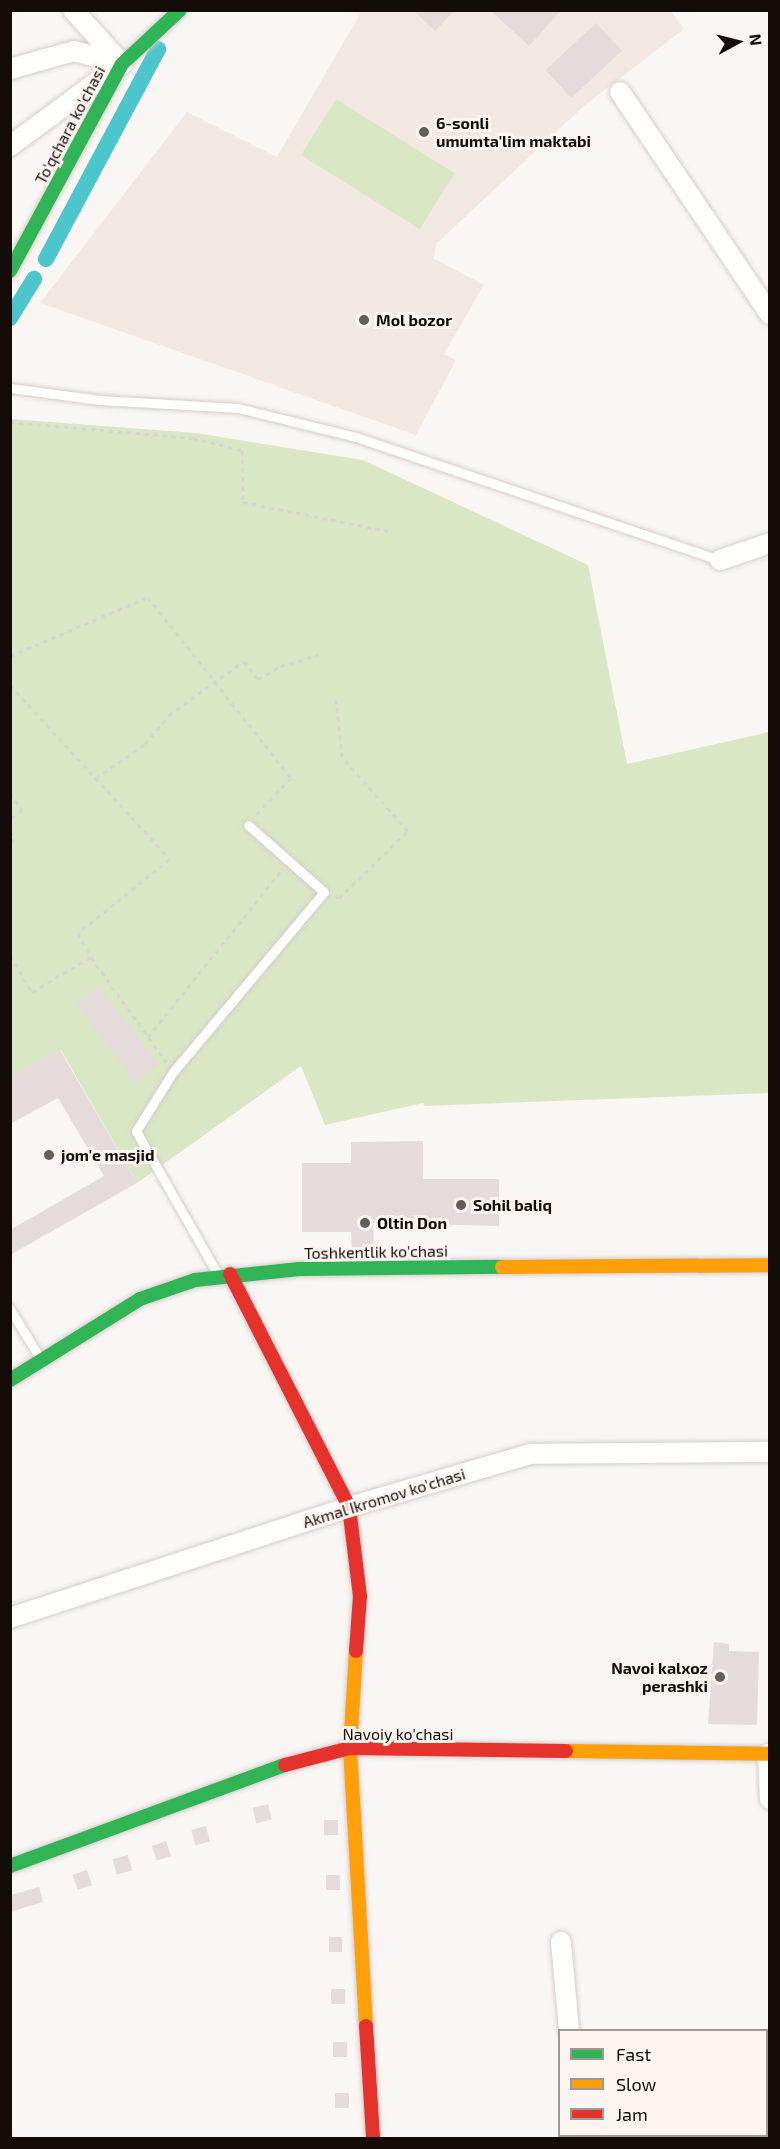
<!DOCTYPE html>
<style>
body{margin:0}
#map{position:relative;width:780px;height:2149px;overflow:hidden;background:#faf6f4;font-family:"Exo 2",sans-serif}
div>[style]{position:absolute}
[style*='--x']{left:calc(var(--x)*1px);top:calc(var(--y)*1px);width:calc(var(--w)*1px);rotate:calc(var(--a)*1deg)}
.built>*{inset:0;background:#f3e7e2}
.green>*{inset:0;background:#dae7c5;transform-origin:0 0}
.canal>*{height:16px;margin:-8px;padding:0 8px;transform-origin:8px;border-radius:8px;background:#4cc6cb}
.building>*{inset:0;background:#e5dbda;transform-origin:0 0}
.path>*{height:3px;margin-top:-1.5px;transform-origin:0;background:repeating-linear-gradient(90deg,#d7d6d5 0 4.5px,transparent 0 9px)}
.roads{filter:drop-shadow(0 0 2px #d3cdca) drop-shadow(0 0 2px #d3cdca)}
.lane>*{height:9px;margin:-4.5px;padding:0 4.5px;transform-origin:4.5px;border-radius:4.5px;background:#fefefd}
.street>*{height:20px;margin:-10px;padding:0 10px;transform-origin:10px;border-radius:10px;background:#fefefd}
.fast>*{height:14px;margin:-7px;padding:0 7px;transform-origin:7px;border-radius:7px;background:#30b455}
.slow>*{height:14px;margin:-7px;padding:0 7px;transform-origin:7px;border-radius:7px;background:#ff9f0a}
.jam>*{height:14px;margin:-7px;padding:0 7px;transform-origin:7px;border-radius:7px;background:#e5322d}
.dots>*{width:16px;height:16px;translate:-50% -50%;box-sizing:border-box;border:3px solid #fdf5f1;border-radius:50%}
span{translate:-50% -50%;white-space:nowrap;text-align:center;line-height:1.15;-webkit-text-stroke:6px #fdf5f1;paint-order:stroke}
.poi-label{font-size:16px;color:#130c09;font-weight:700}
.left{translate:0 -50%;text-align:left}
.right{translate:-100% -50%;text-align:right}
.street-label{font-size:16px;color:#130c09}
.frame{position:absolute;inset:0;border:12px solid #130c09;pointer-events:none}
.legend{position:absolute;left:558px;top:2029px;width:210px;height:108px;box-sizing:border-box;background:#fdf5f1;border:2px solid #9f9894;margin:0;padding:8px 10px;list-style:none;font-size:18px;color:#130c09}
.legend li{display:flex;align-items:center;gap:12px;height:30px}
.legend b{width:30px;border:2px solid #9f9894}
.north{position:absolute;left:708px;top:12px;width:60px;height:60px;-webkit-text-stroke:4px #fdf5f1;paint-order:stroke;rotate:83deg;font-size:16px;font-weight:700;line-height:24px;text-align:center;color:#130c09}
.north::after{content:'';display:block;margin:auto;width:21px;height:27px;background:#130c09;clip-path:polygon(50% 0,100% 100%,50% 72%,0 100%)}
</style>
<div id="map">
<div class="built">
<div style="clip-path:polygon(357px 11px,671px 11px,684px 29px,584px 106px,437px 243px,433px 258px,484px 285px,444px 354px,456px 360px,416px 435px,40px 303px,187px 112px,277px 157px,360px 14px)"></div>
</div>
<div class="green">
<div style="left:336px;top:99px;width:140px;height:66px;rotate:32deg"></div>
<div style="clip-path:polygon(11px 419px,196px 433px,363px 460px,588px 565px,627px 764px,769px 732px,769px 1093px,425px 1106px,423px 1103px,325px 1125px,301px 1066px,137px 1183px,61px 1050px,11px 1076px)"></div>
</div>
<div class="canal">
<div style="--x:46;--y:259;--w:238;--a:-61.9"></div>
<div style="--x:10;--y:318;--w:46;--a:-58.4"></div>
</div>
<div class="building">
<div style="clip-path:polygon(413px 10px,455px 10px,435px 31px)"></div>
<div style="clip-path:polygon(490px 10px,561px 10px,529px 46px)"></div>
<div style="left:596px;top:23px;width:38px;height:69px;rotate:47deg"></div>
<div style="left:99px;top:986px;width:99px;height:29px;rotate:53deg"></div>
<div style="clip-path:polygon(60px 1050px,137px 1183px,10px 1255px,10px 1230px,104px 1176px,58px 1098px,10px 1124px,10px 1076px)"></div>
<div style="clip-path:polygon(423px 1141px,423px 1179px,499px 1179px,499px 1226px,373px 1223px,374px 1249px,352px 1249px,351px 1232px,302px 1232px,302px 1163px,351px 1163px,351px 1142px)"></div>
<div style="clip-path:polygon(714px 1642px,729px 1644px,729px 1651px,759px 1652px,757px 1725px,708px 1724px)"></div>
<div style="left:268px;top:1804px;width:16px;height:16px;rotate:76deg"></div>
<div style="left:324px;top:1820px;width:14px;height:15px"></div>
<div style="left:206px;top:1826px;width:16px;height:15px;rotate:76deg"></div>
<div style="left:166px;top:1841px;width:16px;height:15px;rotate:72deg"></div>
<div style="left:128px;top:1855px;width:16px;height:16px;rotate:75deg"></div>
<div style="left:87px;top:1870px;width:16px;height:15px;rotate:72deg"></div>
<div style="left:326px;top:1875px;width:14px;height:15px"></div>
<div style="clip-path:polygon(39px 1887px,43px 1902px,10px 1912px,10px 1895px)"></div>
<div style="left:329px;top:1937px;width:13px;height:15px"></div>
<div style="left:331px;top:1989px;width:14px;height:15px"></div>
<div style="left:333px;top:2042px;width:14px;height:15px"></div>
<div style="left:335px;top:2093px;width:14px;height:15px"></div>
</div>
<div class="path">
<div style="--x:10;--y:422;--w:184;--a:5"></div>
<div style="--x:193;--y:438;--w:50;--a:13.8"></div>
<div style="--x:242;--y:450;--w:52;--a:88.9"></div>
<div style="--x:243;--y:502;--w:148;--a:11.3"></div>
<div style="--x:10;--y:656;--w:150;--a:-23.1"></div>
<div style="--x:148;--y:597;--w:231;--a:51.7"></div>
<div style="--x:291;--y:778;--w:53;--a:134.2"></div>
<div style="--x:10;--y:685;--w:236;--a:47.4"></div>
<div style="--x:170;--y:859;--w:118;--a:141.2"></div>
<div style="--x:78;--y:933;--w:27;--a:62"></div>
<div style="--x:96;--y:778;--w:60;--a:-34.8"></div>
<div style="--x:145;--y:744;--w:38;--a:-50"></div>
<div style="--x:169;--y:715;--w:92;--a:-35.8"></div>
<div style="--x:244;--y:661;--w:23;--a:52"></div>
<div style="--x:258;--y:679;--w:26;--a:-29"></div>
<div style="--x:281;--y:666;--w:39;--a:-17"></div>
<div style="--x:10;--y:793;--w:21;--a:55"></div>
<div style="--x:22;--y:810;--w:15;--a:143"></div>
<div style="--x:10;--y:831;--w:9;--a:63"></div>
<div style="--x:14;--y:839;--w:5;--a:143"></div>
<div style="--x:335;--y:896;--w:4;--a:27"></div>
<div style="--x:339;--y:898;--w:96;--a:-44.2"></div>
<div style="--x:408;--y:831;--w:99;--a:-131.7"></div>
<div style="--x:342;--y:757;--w:57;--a:-96"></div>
<div style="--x:10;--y:955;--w:43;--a:59.3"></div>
<div style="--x:32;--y:992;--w:69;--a:-30.7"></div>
<div style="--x:91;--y:957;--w:130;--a:54.4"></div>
<div style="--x:148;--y:1037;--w:213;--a:-51.3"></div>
</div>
<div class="roads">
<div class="lane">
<div style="--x:10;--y:388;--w:91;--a:7.6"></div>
<div style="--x:100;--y:400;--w:138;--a:3.3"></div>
<div style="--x:238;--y:408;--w:122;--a:13.8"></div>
<div style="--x:356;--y:437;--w:384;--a:18.7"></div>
<div style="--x:217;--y:1273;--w:163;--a:-119.7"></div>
<div style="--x:136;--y:1131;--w:70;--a:-57.9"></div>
<div style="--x:173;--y:1072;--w:235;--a:-50"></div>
<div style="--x:324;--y:892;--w:101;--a:-138.6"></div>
<div style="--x:10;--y:1309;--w:57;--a:58.5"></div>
</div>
<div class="street">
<div style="--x:73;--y:10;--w:73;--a:47.8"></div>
<div style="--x:10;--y:69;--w:66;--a:-15.7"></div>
<div style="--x:74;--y:51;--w:50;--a:15.2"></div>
<div style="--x:620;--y:92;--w:268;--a:56"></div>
<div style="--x:10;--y:146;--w:133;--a:-36.4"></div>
<div style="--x:720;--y:560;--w:53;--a:-18.8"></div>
<div style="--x:10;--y:1618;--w:357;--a:-18.1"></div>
<div style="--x:349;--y:1507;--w:189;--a:-16.3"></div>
<div style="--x:530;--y:1454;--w:240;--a:-0.5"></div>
<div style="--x:768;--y:1754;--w:45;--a:87.5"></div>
<div style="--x:561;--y:1942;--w:88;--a:84.8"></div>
<div style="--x:579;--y:2136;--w:2;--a:90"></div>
</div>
<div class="fast">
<div style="--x:10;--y:271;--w:235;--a:-61.6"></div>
<div style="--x:122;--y:64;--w:79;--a:-43"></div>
<div style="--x:10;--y:1380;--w:153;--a:-31.9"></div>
<div style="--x:140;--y:1299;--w:58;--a:-19.1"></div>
<div style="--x:195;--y:1280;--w:105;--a:-6"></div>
<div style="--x:299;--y:1269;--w:203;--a:-0.6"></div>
<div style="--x:10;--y:1866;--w:293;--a:-20.2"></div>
</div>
<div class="slow">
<div style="--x:502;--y:1267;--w:268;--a:-0.4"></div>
<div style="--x:356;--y:1651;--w:97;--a:93.5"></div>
<div style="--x:350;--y:1748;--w:278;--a:86.7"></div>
<div style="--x:566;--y:1751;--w:204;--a:0.8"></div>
</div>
<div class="jam">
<div style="--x:230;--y:1274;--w:262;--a:62.9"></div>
<div style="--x:349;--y:1507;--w:90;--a:83"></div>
<div style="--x:360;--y:1596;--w:55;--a:94.2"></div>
<div style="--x:285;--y:1765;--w:67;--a:-14.7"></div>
<div style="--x:350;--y:1748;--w:216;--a:0.8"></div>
<div style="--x:366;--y:2026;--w:112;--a:86.4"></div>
</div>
</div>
<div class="dots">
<div style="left:424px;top:132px;background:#645e5b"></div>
<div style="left:364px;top:320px;background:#645e5b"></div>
<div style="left:49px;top:1155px;background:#645e5b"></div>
<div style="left:461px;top:1205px;background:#645e5b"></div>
<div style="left:365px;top:1223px;background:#645e5b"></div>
<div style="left:720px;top:1677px;background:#645e5b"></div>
</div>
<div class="poi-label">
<span class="left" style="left:436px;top:132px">6-sonli<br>umumta'lim maktabi</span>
<span class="left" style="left:376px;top:320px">Mol bozor</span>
<span class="left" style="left:61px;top:1155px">jom'e masjid</span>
<span class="left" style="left:473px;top:1205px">Sohil baliq</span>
<span class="left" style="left:377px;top:1223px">Oltin Don</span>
<span class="right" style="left:708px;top:1677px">Navoi kalxoz<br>perashki</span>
</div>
<div class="street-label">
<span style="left:70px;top:125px;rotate:-62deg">To'qchara ko'chasi</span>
<span style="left:376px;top:1252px;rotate:-1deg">Toshkentlik ko'chasi</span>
<span style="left:384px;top:1498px;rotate:-17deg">Akmal Ikromov ko'chasi</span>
<span style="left:398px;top:1734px">Navoiy ko'chasi</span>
</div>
<div class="frame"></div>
<ul class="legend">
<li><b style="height:8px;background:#30b455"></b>Fast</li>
<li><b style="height:8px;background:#ff9f0a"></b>Slow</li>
<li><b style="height:8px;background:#e5322d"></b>Jam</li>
</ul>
<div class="north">N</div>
</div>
